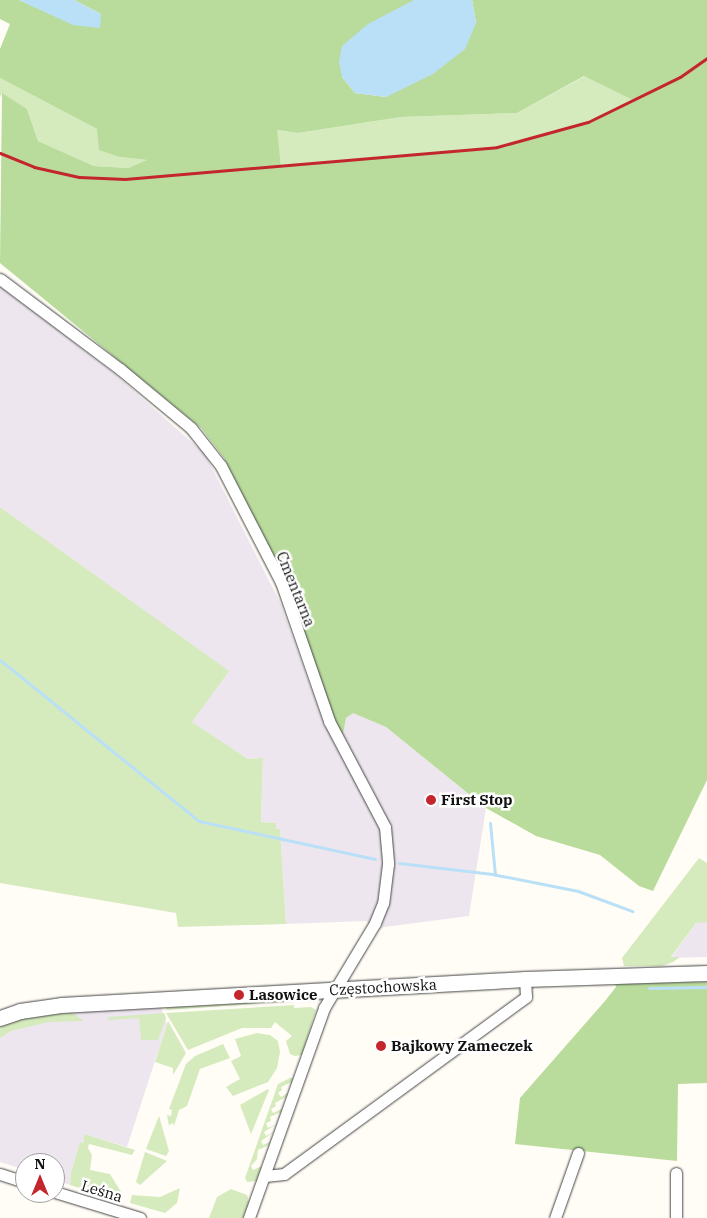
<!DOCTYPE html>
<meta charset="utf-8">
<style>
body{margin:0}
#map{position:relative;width:707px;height:1218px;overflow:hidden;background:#fffdf5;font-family:"IBM Plex Serif",serif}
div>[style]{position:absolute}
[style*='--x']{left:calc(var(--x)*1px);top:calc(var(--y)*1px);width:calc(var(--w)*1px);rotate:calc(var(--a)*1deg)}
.industrial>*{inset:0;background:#eee6ef}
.green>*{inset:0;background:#d5ebbd}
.forest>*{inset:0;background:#b9dc9c}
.water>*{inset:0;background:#b9e0f7}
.stream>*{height:3px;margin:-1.5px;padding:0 1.5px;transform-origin:1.5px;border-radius:1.5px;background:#b9e0f7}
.roads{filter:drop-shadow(0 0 1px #444) drop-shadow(0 0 1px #444)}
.minor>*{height:11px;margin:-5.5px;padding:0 5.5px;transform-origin:5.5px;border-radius:5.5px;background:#fff}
.tertiary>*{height:15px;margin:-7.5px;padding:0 7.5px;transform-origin:7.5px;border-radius:7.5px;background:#fff}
.rail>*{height:3px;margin:-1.5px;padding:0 1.5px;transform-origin:1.5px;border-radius:1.5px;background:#c4262e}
.dots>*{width:14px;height:14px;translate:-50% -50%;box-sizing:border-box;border:2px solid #fff;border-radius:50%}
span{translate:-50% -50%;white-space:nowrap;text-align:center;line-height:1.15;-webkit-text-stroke:5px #fff;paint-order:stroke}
.street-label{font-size:15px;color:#111}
.poi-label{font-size:15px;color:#111;font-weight:700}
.left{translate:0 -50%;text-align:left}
.north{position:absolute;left:15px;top:1153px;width:50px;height:50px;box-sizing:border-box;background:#fff;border:1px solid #a0a0a0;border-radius:50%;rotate:0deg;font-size:14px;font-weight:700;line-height:20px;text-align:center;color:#111}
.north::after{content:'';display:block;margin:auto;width:18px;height:22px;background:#c4262e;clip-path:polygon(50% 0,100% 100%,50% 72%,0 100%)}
</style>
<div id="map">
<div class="industrial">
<div style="clip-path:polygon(0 286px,115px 374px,205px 454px,280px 602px,325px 727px,343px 733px,346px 718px,353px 712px,386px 727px,486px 808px,469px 916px,377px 928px,366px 921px,286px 924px,280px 829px,276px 829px,276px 823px,261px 822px,263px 758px,248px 759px,192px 723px,132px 602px,0 507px)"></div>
<div style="clip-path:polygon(707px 920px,707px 957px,671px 958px,696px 923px)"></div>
<div style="clip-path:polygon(160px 1005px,167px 1024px,127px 1147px,84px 1134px,84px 1143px,80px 1142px,71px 1172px,70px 1185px,55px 1180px,55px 1163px,25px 1163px,25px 1170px,0 1162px,0 1024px,47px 1012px)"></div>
</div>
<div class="green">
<div style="clip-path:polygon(585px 76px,636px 101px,588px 122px,497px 147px,281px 166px,276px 130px,298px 133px,401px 117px,517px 113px)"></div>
<div style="clip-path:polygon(0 78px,97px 129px,120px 157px,148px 160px,128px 168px,94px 166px,38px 141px,27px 109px,2px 94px,0 97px)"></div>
<div style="clip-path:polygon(0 507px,229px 671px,192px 722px,248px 759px,263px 758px,261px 822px,276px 823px,276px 829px,280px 829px,286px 924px,178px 927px,176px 913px,0 883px)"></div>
<div style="clip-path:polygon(699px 858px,707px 863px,707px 922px,696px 923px,671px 957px,680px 957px,673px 962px,662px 966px,624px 966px,622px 958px)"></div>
<div style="clip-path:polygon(293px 998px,294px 1001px,167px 1010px,165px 1004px)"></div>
<div style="clip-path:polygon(294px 1005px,294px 1008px,311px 1007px,316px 1010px,302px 1055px,295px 1056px,290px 1054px,286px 1041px,292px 1036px,275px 1022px,271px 1028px,242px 1028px,188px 1050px,166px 1013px)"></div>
<div style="clip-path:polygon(69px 1011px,84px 1021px,49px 1022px,11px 1031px,0 1038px,0 1024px,25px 1017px)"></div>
<div style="clip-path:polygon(164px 1013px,166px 1018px,158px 1040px,141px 1040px,139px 1018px,108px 1020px,109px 1017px)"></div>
<div style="clip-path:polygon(168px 1021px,186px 1053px,173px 1075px,173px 1068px,155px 1062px)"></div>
<div style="clip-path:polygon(257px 1033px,270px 1035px,278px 1041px,280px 1052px,277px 1068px,268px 1082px,233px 1096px,226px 1087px,240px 1079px,231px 1061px,241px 1056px,235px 1039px)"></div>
<div style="clip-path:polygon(223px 1044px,230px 1058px,200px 1069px,187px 1106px,179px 1110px,174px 1126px,173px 1123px,169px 1125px,170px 1132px,167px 1115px,171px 1116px,172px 1110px,169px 1109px,186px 1064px,195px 1056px)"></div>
<div style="clip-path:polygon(290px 1078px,293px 1078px,292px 1082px,281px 1087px,282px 1090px,278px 1093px,281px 1097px,288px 1093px,286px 1097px,275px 1103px,276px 1106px,271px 1109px,273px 1113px,282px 1109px,281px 1112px,270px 1117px,271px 1121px,266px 1123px,268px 1128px,277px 1124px,264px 1132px,266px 1136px,274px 1132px,261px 1141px,263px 1145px,270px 1142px,269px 1145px,258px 1150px,257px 1159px,251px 1166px,253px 1170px,262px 1166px,257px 1181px,247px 1182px,245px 1178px,278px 1084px)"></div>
<div style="clip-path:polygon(268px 1089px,269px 1090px,251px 1134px,240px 1105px)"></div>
<div style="clip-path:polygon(159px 1116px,169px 1151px,166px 1156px,146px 1149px)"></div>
<div style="clip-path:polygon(84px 1134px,135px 1150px,132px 1155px,89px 1144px,88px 1148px,92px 1155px,90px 1170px,110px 1174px,121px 1192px,117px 1200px,70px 1185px,71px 1172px,80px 1142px,84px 1143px)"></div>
<div style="clip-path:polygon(145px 1152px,167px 1161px,140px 1185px,136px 1182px)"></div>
<div style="clip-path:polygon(180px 1188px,177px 1203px,165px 1213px,130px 1203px,132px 1195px,160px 1197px)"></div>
<div style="clip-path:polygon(231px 1189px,247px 1195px,249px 1202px,243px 1218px,209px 1218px,217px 1197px)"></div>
</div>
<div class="forest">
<div style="clip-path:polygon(evenodd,0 0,19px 0,73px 24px,101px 14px,74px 0,414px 0,342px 77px,355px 93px,386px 97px,476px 23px,472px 0,707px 0,707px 780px,653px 891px,639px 886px,600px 855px,536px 836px,486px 808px,386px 727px,353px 713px,346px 718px,343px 734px,337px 728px,286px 581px,224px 458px,201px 428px,0 263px,2px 93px,27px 109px,38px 141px,94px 166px,128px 168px,147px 160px,120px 157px,99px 150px,97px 129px,0 78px,0 49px,10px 24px,0 19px,0 0,584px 76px,635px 101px,588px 122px,497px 147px,281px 166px,277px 130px,298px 133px,401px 117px,517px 113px,584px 76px)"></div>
<div style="clip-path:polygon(707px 982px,707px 1114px,707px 1083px,678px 1084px,677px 1161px,515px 1144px,520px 1098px,605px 1001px,616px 987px,615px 983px)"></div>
</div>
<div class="water">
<div style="clip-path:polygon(19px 0,74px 0,101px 14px,100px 28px,73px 25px)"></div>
<div style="clip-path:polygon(414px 0,472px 0,476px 23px,465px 49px,433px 74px,386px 97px,355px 93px,342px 77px,339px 62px,342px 46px,368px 24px)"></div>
</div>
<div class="stream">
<div style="--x:0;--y:660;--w:256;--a:39"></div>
<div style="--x:199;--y:821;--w:180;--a:12.2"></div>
<div style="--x:490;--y:823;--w:52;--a:84.5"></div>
<div style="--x:399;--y:863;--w:94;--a:6.7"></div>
<div style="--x:492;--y:874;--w:88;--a:11.2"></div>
<div style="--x:578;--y:891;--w:58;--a:20.3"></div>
<div style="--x:649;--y:988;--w:58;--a:-1"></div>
</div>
<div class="roads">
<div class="minor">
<div style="--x:0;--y:279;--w:150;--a:36.9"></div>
<div style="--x:120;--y:369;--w:92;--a:39.7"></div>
<div style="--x:191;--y:428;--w:48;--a:51.7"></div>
<div style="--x:221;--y:466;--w:131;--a:62.7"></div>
<div style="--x:281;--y:582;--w:147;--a:70.9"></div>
<div style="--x:329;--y:721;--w:120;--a:62.2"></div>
<div style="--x:385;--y:827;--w:37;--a:85"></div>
<div style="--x:388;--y:864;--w:39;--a:97"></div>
<div style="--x:383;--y:903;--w:22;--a:112"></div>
<div style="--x:375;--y:923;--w:99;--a:121"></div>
<div style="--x:324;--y:1008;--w:223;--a:109.7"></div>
<div style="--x:676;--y:1173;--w:45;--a:90"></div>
<div style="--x:0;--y:1174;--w:26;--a:18"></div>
<div style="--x:265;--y:1176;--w:19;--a:-6"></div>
<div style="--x:284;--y:1174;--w:300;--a:-36.2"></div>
<div style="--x:526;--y:997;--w:18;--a:-93"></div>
<div style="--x:55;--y:1192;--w:89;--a:17"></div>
<div style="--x:555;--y:1218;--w:69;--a:-70.5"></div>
</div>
<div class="tertiary">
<div style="--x:0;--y:1018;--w:21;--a:-19"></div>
<div style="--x:20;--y:1011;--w:41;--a:-8.3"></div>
<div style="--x:61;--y:1005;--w:465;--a:-3.2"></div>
<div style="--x:525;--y:979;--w:182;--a:-1.9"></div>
</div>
</div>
<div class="rail">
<div style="--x:0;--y:153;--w:37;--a:22"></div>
<div style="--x:34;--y:167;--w:46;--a:12.5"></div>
<div style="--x:79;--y:177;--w:46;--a:2.5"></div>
<div style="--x:125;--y:179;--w:373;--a:-4.9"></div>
<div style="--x:497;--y:147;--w:94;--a:-15.4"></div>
<div style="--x:588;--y:122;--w:102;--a:-26.1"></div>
<div style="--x:680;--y:77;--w:33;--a:-35"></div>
</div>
<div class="dots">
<div style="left:431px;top:800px;background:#c4262e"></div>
<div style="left:239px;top:995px;background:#c4262e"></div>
<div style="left:381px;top:1046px;background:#c4262e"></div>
</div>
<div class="street-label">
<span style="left:296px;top:589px;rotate:68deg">Cmentarna</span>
<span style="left:383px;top:987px;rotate:-3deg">Częstochowska</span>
<span style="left:102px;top:1191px;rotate:17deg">Leśna</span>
</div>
<div class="poi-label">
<span class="left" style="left:441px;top:800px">First Stop</span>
<span class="left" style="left:249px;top:995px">Lasowice</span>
<span class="left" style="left:391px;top:1046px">Bajkowy Zameczek</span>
</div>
<div class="north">N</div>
</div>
